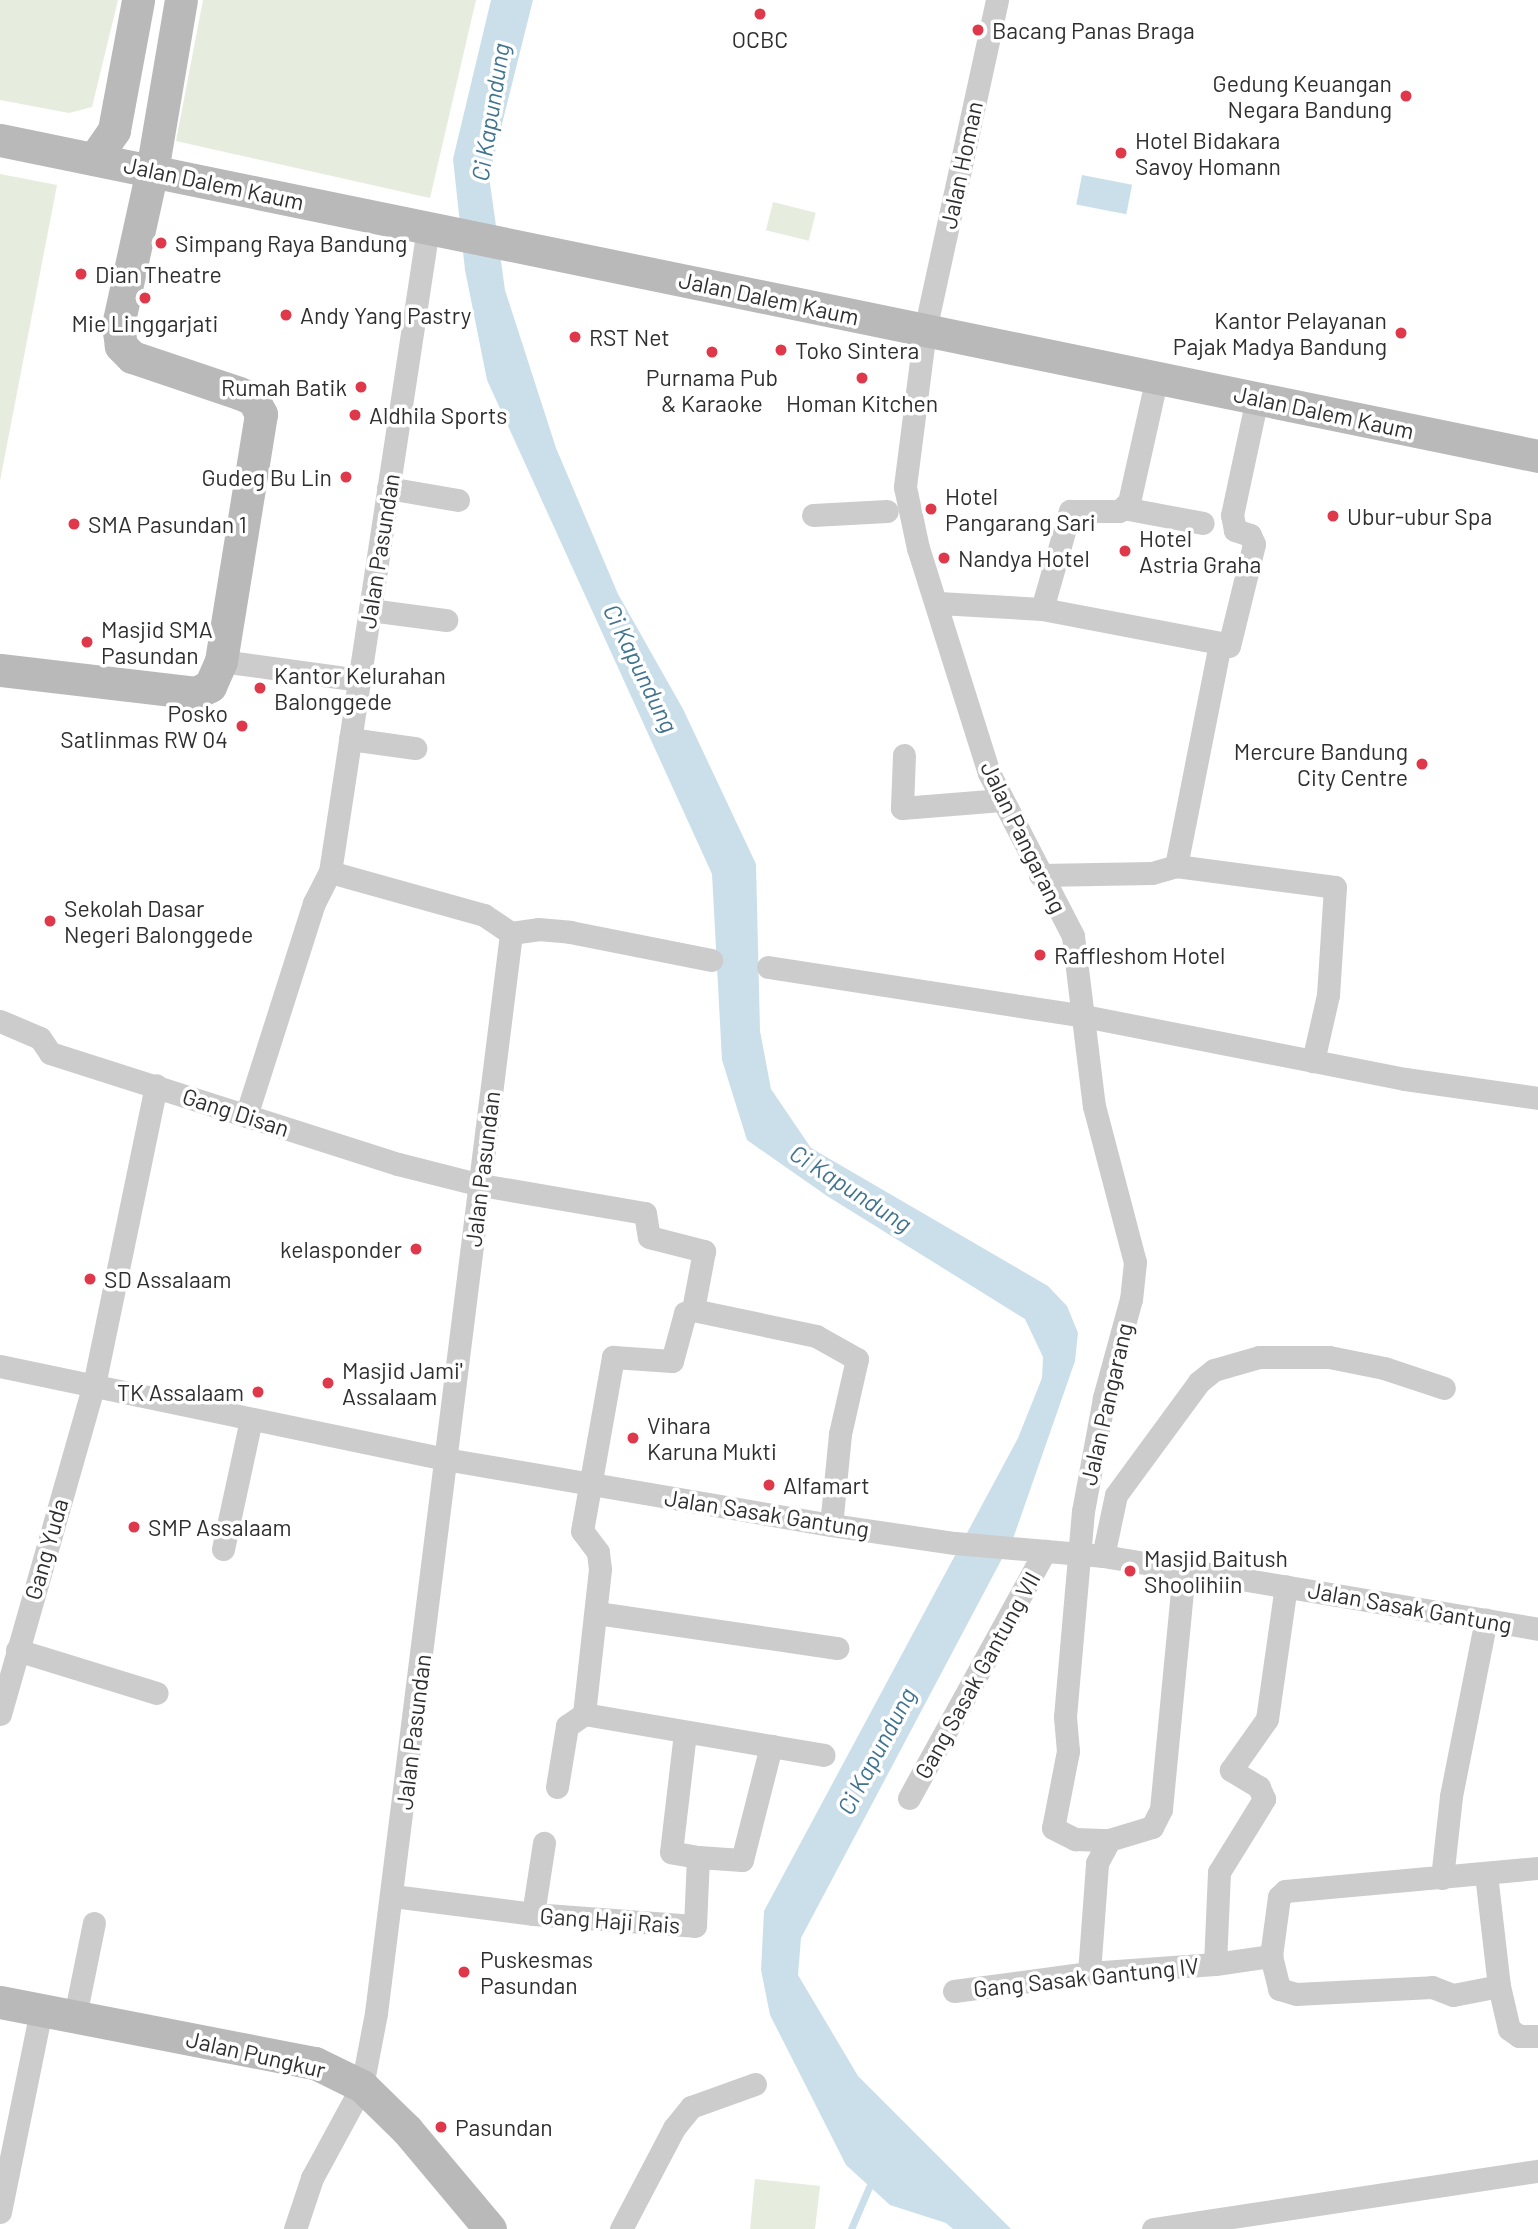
<!DOCTYPE html>
<style>
body{margin:0}
#map{position:relative;width:1538px;height:2229px;overflow:hidden;background:#fff;font-family:Barlow,sans-serif}
div>[style]{position:absolute}
[style*='--x']{left:calc(var(--x)*1px);top:calc(var(--y)*1px);width:calc(var(--w)*1px);rotate:calc(var(--a)*1deg)}
.green>*{inset:0;background:#e6ecde;transform-origin:0 0}
.water>*{inset:0;background:#cbdfeb;transform-origin:0 0}
.stream>*{height:7px;margin:-3.5px;padding:0 3.5px;transform-origin:3.5px;border-radius:3.5px;background:#cbdfeb}
.street>*{height:23px;margin:-11.5px;padding:0 11.5px;transform-origin:11.5px;border-radius:11.5px;background:#ccc}
.secondary>*{height:33px;margin:-16.5px;padding:0 16.5px;transform-origin:16.5px;border-radius:16.5px;background:#b9b9b9}
.dots>*{width:19px;height:19px;translate:-50% -50%;box-sizing:border-box;border:4px solid #fff;border-radius:50%}
span{translate:-50% -50%;white-space:nowrap;text-align:center;line-height:1.15;-webkit-text-stroke:7px #fff;paint-order:stroke}
.poi-label{font-size:23px;color:#2f2f2f}
.left{translate:0 -50%;text-align:left}
.right{translate:-100% -50%;text-align:right}
.street-label{font-size:23px;color:#2f2f2f}
.water-label{font-size:24px;color:#3f738f;font-style:italic}
</style>
<div id="map">
<div class="green">
<div style="clip-path:polygon(0 0,118px 0,92px 107px,69px 113px,0 100px)"></div>
<div style="clip-path:polygon(203px 0,476px 0,430px 198px,176px 141px)"></div>
<div style="clip-path:polygon(0 174px,57px 185px,0 481px)"></div>
<div style="left:773px;top:202px;width:44px;height:29px;rotate:14deg"></div>
<div style="clip-path:polygon(755px 2179px,820px 2186px,815px 2229px,750px 2229px)"></div>
</div>
<div class="water">
<div style="clip-path:polygon(491px 0,533px 0,489px 176px,505px 290px,556px 448px,618px 594px,683px 709px,756px 864px,760px 1031px,771px 1089px,811px 1148px,1048px 1286px,1067px 1306px,1078px 1333px,1075px 1361px,1014px 1536px,801px 1938px,798px 1975px,858px 2076px,1011px 2229px,953px 2229px,946px 2223px,890px 2205px,846px 2165px,770px 2015px,761px 1970px,764px 1911px,1018px 1438px,1042px 1378px,1043px 1357px,1025px 1319px,827px 1196px,747px 1140px,722px 1060px,712px 874px,487px 380px,465px 270px,453px 159px)"></div>
<div style="left:1082px;top:175px;width:51px;height:30px;rotate:11deg"></div>
</div>
<div class="stream">
<div style="--x:851;--y:2229;--w:53;--a:-66.8"></div>
</div>
<div class="street">
<div style="--x:997;--y:0;--w:338;--a:102.3"></div>
<div style="--x:925;--y:330;--w:158;--a:97.3"></div>
<div style="--x:905;--y:487;--w:62;--a:78"></div>
<div style="--x:918;--y:548;--w:236;--a:72.5"></div>
<div style="--x:989;--y:773;--w:183;--a:62.7"></div>
<div style="--x:1073;--y:936;--w:171;--a:83"></div>
<div style="--x:1094;--y:1106;--w:161;--a:75.3"></div>
<div style="--x:1135;--y:1262;--w:37;--a:96"></div>
<div style="--x:1131;--y:1299;--w:103;--a:105.3"></div>
<div style="--x:1104;--y:1398;--w:115;--a:100.5"></div>
<div style="--x:1083;--y:1511;--w:207;--a:95"></div>
<div style="--x:1065;--y:1717;--w:34;--a:85"></div>
<div style="--x:1068;--y:1751;--w:78;--a:101"></div>
<div style="--x:1053;--y:1828;--w:25;--a:27"></div>
<div style="--x:1075;--y:1839;--w:34;--a:2"></div>
<div style="--x:428;--y:228;--w:651;--a:98.65"></div>
<div style="--x:330;--y:872;--w:160;--a:15.6"></div>
<div style="--x:484;--y:915;--w:32;--a:34"></div>
<div style="--x:388;--y:488;--w:71;--a:9.7"></div>
<div style="--x:1123;--y:508;--w:81;--a:10.6"></div>
<div style="--x:813;--y:515;--w:74;--a:-3.1"></div>
<div style="--x:939;--y:603;--w:103;--a:3.3"></div>
<div style="--x:1042;--y:609;--w:181;--a:10.8"></div>
<div style="--x:1042;--y:609;--w:102;--a:-74.1"></div>
<div style="--x:1070;--y:511;--w:49;--a:0"></div>
<div style="--x:1119;--y:511;--w:13;--a:-42"></div>
<div style="--x:1129;--y:502;--w:128;--a:-77.4"></div>
<div style="--x:370;--y:610;--w:77;--a:7.5"></div>
<div style="--x:221;--y:661;--w:140;--a:7.8"></div>
<div style="--x:350;--y:739;--w:66;--a:7.9"></div>
<div style="--x:904;--y:755;--w:53;--a:92.2"></div>
<div style="--x:902;--y:808;--w:100;--a:-4.6"></div>
<div style="--x:1176;--y:866;--w:227;--a:-78.8"></div>
<div style="--x:1220;--y:643;--w:9;--a:18"></div>
<div style="--x:1229;--y:646;--w:105;--a:-76.2"></div>
<div style="--x:1254;--y:544;--w:10;--a:-114"></div>
<div style="--x:1250;--y:535;--w:16;--a:-162"></div>
<div style="--x:1235;--y:530;--w:15;--a:-101"></div>
<div style="--x:1232;--y:515;--w:120;--a:-77.9"></div>
<div style="--x:1040;--y:875;--w:112;--a:-1"></div>
<div style="--x:1152;--y:873;--w:25;--a:-16"></div>
<div style="--x:1176;--y:866;--w:160;--a:7.5"></div>
<div style="--x:1335;--y:887;--w:108;--a:93.7"></div>
<div style="--x:1328;--y:995;--w:68;--a:102.8"></div>
<div style="--x:511;--y:933;--w:27;--a:-8"></div>
<div style="--x:538;--y:929;--w:32;--a:5"></div>
<div style="--x:570;--y:932;--w:144;--a:11.2"></div>
<div style="--x:768;--y:967;--w:320;--a:8.8"></div>
<div style="--x:1084;--y:1016;--w:327;--a:11.1"></div>
<div style="--x:1405;--y:1079;--w:134;--a:8.1"></div>
<div style="--x:0;--y:1021;--w:43;--a:23"></div>
<div style="--x:40;--y:1038;--w:18;--a:56"></div>
<div style="--x:50;--y:1053;--w:365;--a:17.7"></div>
<div style="--x:398;--y:1164;--w:86;--a:14.2"></div>
<div style="--x:481;--y:1185;--w:166;--a:9.7"></div>
<div style="--x:645;--y:1213;--w:24;--a:81"></div>
<div style="--x:649;--y:1237;--w:57;--a:14.3"></div>
<div style="--x:704;--y:1251;--w:60;--a:100.6"></div>
<div style="--x:693;--y:1310;--w:126;--a:11.9"></div>
<div style="--x:816;--y:1336;--w:47;--a:29.3"></div>
<div style="--x:857;--y:1359;--w:77;--a:102.8"></div>
<div style="--x:840;--y:1434;--w:91;--a:95.6"></div>
<div style="--x:246;--y:1116;--w:224;--a:-72.3"></div>
<div style="--x:314;--y:903;--w:35;--a:-63"></div>
<div style="--x:0;--y:1366;--w:455;--a:11.8"></div>
<div style="--x:445;--y:1459;--w:392;--a:9.7"></div>
<div style="--x:831;--y:1525;--w:125;--a:8.3"></div>
<div style="--x:955;--y:1543;--w:149;--a:5"></div>
<div style="--x:1103;--y:1556;--w:441;--a:9.5"></div>
<div style="--x:223;--y:1549;--w:132;--a:-77.8"></div>
<div style="--x:1103;--y:1556;--w:62;--a:-78"></div>
<div style="--x:1116;--y:1495;--w:140;--a:-53.7"></div>
<div style="--x:1199;--y:1382;--w:19;--a:-39"></div>
<div style="--x:1214;--y:1370;--w:47;--a:-16.1"></div>
<div style="--x:1259;--y:1357;--w:70;--a:0"></div>
<div style="--x:1329;--y:1357;--w:56;--a:11.3"></div>
<div style="--x:1384;--y:1368;--w:63;--a:18.4"></div>
<div style="--x:597;--y:1613;--w:243;--a:8.3"></div>
<div style="--x:17;--y:1650;--w:146;--a:17.1"></div>
<div style="--x:0;--y:1714;--w:342;--a:-74.1"></div>
<div style="--x:94;--y:1385;--w:306;--a:-78.3"></div>
<div style="--x:584;--y:1714;--w:146;--a:-83.7"></div>
<div style="--x:600;--y:1569;--w:17;--a:-97"></div>
<div style="--x:598;--y:1552;--w:26;--a:-127"></div>
<div style="--x:582;--y:1531;--w:177;--a:-79.9"></div>
<div style="--x:613;--y:1357;--w:59;--a:3.9"></div>
<div style="--x:672;--y:1361;--w:50;--a:-74.8"></div>
<div style="--x:685;--y:1313;--w:9;--a:-21"></div>
<div style="--x:557;--y:1787;--w:62;--a:-80.7"></div>
<div style="--x:567;--y:1726;--w:21;--a:-35"></div>
<div style="--x:584;--y:1714;--w:243;--a:9.7"></div>
<div style="--x:909;--y:1798;--w:282;--a:-61.2"></div>
<div style="--x:698;--y:1857;--w:44;--a:3.9"></div>
<div style="--x:742;--y:1860;--w:118;--a:-75.7"></div>
<div style="--x:1486;--y:1874;--w:113;--a:83.4"></div>
<div style="--x:1442;--y:1878;--w:82;--a:-83.7"></div>
<div style="--x:1451;--y:1796;--w:180;--a:-78.8"></div>
<div style="--x:393;--y:1896;--w:141;--a:7.3"></div>
<div style="--x:533;--y:1914;--w:162;--a:4.2"></div>
<div style="--x:695;--y:1926;--w:69;--a:-87.5"></div>
<div style="--x:698;--y:1857;--w:27;--a:-170"></div>
<div style="--x:671;--y:1852;--w:120;--a:-83.3"></div>
<div style="--x:533;--y:1914;--w:72;--a:-81.2"></div>
<div style="--x:1271;--y:1956;--w:60;--a:-82.3"></div>
<div style="--x:1279;--y:1897;--w:8;--a:-45"></div>
<div style="--x:1285;--y:1891;--w:254;--a:-5.2"></div>
<div style="--x:1215;--y:1964;--w:57;--a:-8.1"></div>
<div style="--x:1271;--y:1956;--w:34;--a:76"></div>
<div style="--x:1279;--y:1989;--w:18;--a:16"></div>
<div style="--x:1296;--y:1994;--w:136;--a:-2.9"></div>
<div style="--x:1432;--y:1987;--w:22;--a:21"></div>
<div style="--x:1453;--y:1995;--w:47;--a:-11.1"></div>
<div style="--x:1499;--y:1986;--w:44;--a:76.9"></div>
<div style="--x:1509;--y:2029;--w:12;--a:35"></div>
<div style="--x:1519;--y:2036;--w:19;--a:0"></div>
<div style="--x:1089;--y:1973;--w:110;--a:-85.8"></div>
<div style="--x:1097;--y:1863;--w:26;--a:-62"></div>
<div style="--x:1109;--y:1840;--w:45;--a:-16.8"></div>
<div style="--x:1152;--y:1827;--w:20;--a:-63"></div>
<div style="--x:1161;--y:1809;--w:241;--a:-84.5"></div>
<div style="--x:954;--y:1991;--w:136;--a:-7.6"></div>
<div style="--x:1089;--y:1973;--w:126;--a:-4.1"></div>
<div style="--x:1215;--y:1964;--w:92;--a:-87.5"></div>
<div style="--x:1219;--y:1872;--w:86;--a:-58.3"></div>
<div style="--x:1264;--y:1799;--w:13;--a:-113"></div>
<div style="--x:1259;--y:1787;--w:33;--a:-149"></div>
<div style="--x:1231;--y:1770;--w:62;--a:-54.8"></div>
<div style="--x:1267;--y:1719;--w:134;--a:-81.9"></div>
<div style="--x:75;--y:2016;--w:95;--a:-78.5"></div>
<div style="--x:0;--y:2212;--w:206;--a:-78.5"></div>
<div style="--x:295;--y:2229;--w:54;--a:-71.6"></div>
<div style="--x:312;--y:2178;--w:105;--a:-61.5"></div>
<div style="--x:362;--y:2086;--w:74;--a:-79.1"></div>
<div style="--x:376;--y:2013;--w:1088;--a:-82.87"></div>
<div style="--x:621;--y:2229;--w:114;--a:-62.3"></div>
<div style="--x:674;--y:2128;--w:27;--a:-51"></div>
<div style="--x:691;--y:2107;--w:68;--a:-19.8"></div>
<div style="--x:1153;--y:2229;--w:389;--a:-8.6"></div>
</div>
<div class="secondary">
<div style="--x:0;--y:140;--w:1570;--a:11.61"></div>
<div style="--x:94;--y:159;--w:35;--a:-55"></div>
<div style="--x:114;--y:130;--w:132;--a:-79.5"></div>
<div style="--x:0;--y:670;--w:197;--a:6.7"></div>
<div style="--x:196;--y:693;--w:16;--a:-27"></div>
<div style="--x:210;--y:686;--w:27;--a:-66"></div>
<div style="--x:221;--y:661;--w:250;--a:-80.8"></div>
<div style="--x:261;--y:414;--w:17;--a:-118"></div>
<div style="--x:253;--y:399;--w:15;--a:-157"></div>
<div style="--x:239;--y:393;--w:113;--a:-161.4"></div>
<div style="--x:132;--y:357;--w:16;--a:-135"></div>
<div style="--x:121;--y:346;--w:21;--a:-98"></div>
<div style="--x:118;--y:325;--w:158;--a:-77.6"></div>
<div style="--x:152;--y:171;--w:173;--a:-80.4"></div>
<div style="--x:0;--y:2002;--w:321;--a:11"></div>
<div style="--x:315;--y:2063;--w:52;--a:26.1"></div>
<div style="--x:362;--y:2086;--w:63;--a:44.4"></div>
<div style="--x:407;--y:2130;--w:129;--a:50"></div>
</div>
<div class="dots">
<div style="left:760px;top:14px;background:#df384a"></div>
<div style="left:978px;top:30px;background:#df384a"></div>
<div style="left:1406px;top:96px;background:#df384a"></div>
<div style="left:1121px;top:153px;background:#df384a"></div>
<div style="left:161px;top:243px;background:#df384a"></div>
<div style="left:81px;top:274px;background:#df384a"></div>
<div style="left:145px;top:298px;background:#df384a"></div>
<div style="left:286px;top:315px;background:#df384a"></div>
<div style="left:1401px;top:333px;background:#df384a"></div>
<div style="left:575px;top:337px;background:#df384a"></div>
<div style="left:781px;top:350px;background:#df384a"></div>
<div style="left:712px;top:352px;background:#df384a"></div>
<div style="left:862px;top:378px;background:#df384a"></div>
<div style="left:361px;top:387px;background:#df384a"></div>
<div style="left:355px;top:415px;background:#df384a"></div>
<div style="left:346px;top:477px;background:#df384a"></div>
<div style="left:931px;top:509px;background:#df384a"></div>
<div style="left:1333px;top:516px;background:#df384a"></div>
<div style="left:74px;top:524px;background:#df384a"></div>
<div style="left:1125px;top:551px;background:#df384a"></div>
<div style="left:944px;top:558px;background:#df384a"></div>
<div style="left:87px;top:642px;background:#df384a"></div>
<div style="left:260px;top:688px;background:#df384a"></div>
<div style="left:242px;top:726px;background:#df384a"></div>
<div style="left:1422px;top:764px;background:#df384a"></div>
<div style="left:50px;top:921px;background:#df384a"></div>
<div style="left:1040px;top:955px;background:#df384a"></div>
<div style="left:416px;top:1249px;background:#df384a"></div>
<div style="left:90px;top:1279px;background:#df384a"></div>
<div style="left:328px;top:1383px;background:#df384a"></div>
<div style="left:258px;top:1392px;background:#df384a"></div>
<div style="left:633px;top:1438px;background:#df384a"></div>
<div style="left:769px;top:1485px;background:#df384a"></div>
<div style="left:134px;top:1527px;background:#df384a"></div>
<div style="left:1130px;top:1571px;background:#df384a"></div>
<div style="left:464px;top:1972px;background:#df384a"></div>
<div style="left:441px;top:2127px;background:#df384a"></div>
</div>
<div class="poi-label">
<span class="left" style="left:992px;top:30px">Bacang Panas Braga</span>
<span style="left:760px;top:39px">OCBC</span>
<span class="right" style="left:1392px;top:96px">Gedung Keuangan<br>Negara Bandung</span>
<span class="left" style="left:1135px;top:153px">Hotel Bidakara<br>Savoy Homann</span>
<span class="left" style="left:175px;top:243px">Simpang Raya Bandung</span>
<span class="left" style="left:95px;top:274px">Dian Theatre</span>
<span class="left" style="left:300px;top:315px">Andy Yang Pastry</span>
<span class="right" style="left:1387px;top:333px">Kantor Pelayanan<br>Pajak Madya Bandung</span>
<span style="left:145px;top:323px">Mie Linggarjati</span>
<span class="left" style="left:589px;top:337px">RST Net</span>
<span class="left" style="left:795px;top:350px">Toko Sintera</span>
<span style="left:712px;top:390px">Purnama Pub<br>&amp; Karaoke</span>
<span class="right" style="left:347px;top:387px">Rumah Batik</span>
<span style="left:862px;top:403px">Homan Kitchen</span>
<span class="left" style="left:369px;top:415px">Aldhila Sports</span>
<span class="right" style="left:332px;top:477px">Gudeg Bu Lin</span>
<span class="left" style="left:945px;top:509px">Hotel<br>Pangarang Sari</span>
<span class="left" style="left:1347px;top:516px">Ubur-ubur Spa</span>
<span class="left" style="left:88px;top:524px">SMA Pasundan 1</span>
<span class="left" style="left:1139px;top:551px">Hotel<br>Astria Graha</span>
<span class="left" style="left:958px;top:558px">Nandya Hotel</span>
<span class="left" style="left:101px;top:642px">Masjid SMA<br>Pasundan</span>
<span class="left" style="left:274px;top:688px">Kantor Kelurahan<br>Balonggede</span>
<span class="right" style="left:228px;top:726px">Posko<br>Satlinmas RW 04</span>
<span class="right" style="left:1408px;top:764px">Mercure Bandung<br>City Centre</span>
<span class="left" style="left:64px;top:921px">Sekolah Dasar<br>Negeri Balonggede</span>
<span class="left" style="left:1054px;top:955px">Raffleshom Hotel</span>
<span class="right" style="left:402px;top:1249px">kelasponder</span>
<span class="left" style="left:104px;top:1279px">SD Assalaam</span>
<span class="left" style="left:342px;top:1383px">Masjid Jami'<br>Assalaam</span>
<span class="right" style="left:244px;top:1392px">TK Assalaam</span>
<span class="left" style="left:647px;top:1438px">Vihara<br>Karuna Mukti</span>
<span class="left" style="left:783px;top:1485px">Alfamart</span>
<span class="left" style="left:148px;top:1527px">SMP Assalaam</span>
<span class="left" style="left:1144px;top:1571px">Masjid Baitush<br>Shoolihiin</span>
<span class="left" style="left:480px;top:1972px">Puskesmas<br>Pasundan</span>
<span class="left" style="left:455px;top:2127px">Pasundan</span>
</div>
<div class="street-label">
<span style="left:961px;top:165px;rotate:-78deg">Jalan Homan</span>
<span style="left:214px;top:183px;rotate:12deg">Jalan Dalem Kaum</span>
<span style="left:769px;top:298px;rotate:12deg">Jalan Dalem Kaum</span>
<span style="left:1324px;top:412px;rotate:12deg">Jalan Dalem Kaum</span>
<span style="left:379px;top:551px;rotate:-81deg">Jalan Pasundan</span>
<span style="left:1024px;top:837px;rotate:64deg">Jalan Pangarang</span>
<span style="left:236px;top:1112px;rotate:18deg">Gang Disan</span>
<span style="left:482px;top:1169px;rotate:-83deg">Jalan Pasundan</span>
<span style="left:1106px;top:1404px;rotate:-77deg">Jalan Pangarang</span>
<span style="left:767px;top:1513px;rotate:9deg">Jalan Sasak Gantung</span>
<span style="left:46px;top:1549px;rotate:-74deg">Gang Yuda</span>
<span style="left:1410px;top:1607px;rotate:10deg">Jalan Sasak Gantung</span>
<span style="left:977px;top:1675px;rotate:-61deg">Gang Sasak Gantung VII</span>
<span style="left:413px;top:1732px;rotate:-83deg">Jalan Pasundan</span>
<span style="left:610px;top:1920px;rotate:4deg">Gang Haji Rais</span>
<span style="left:1086px;top:1977px;rotate:-6deg">Gang Sasak Gantung IV</span>
<span style="left:256px;top:2054px;rotate:13deg">Jalan Pungkur</span>
</div>
<div class="water-label">
<span style="left:490px;top:112px;rotate:-81deg">Ci Kapundung</span>
<span style="left:641px;top:668px;rotate:64deg">Ci Kapundung</span>
<span style="left:851px;top:1188px;rotate:33deg">Ci Kapundung</span>
<span style="left:876px;top:1751px;rotate:-62deg">Ci Kapundung</span>
</div>
</div>
